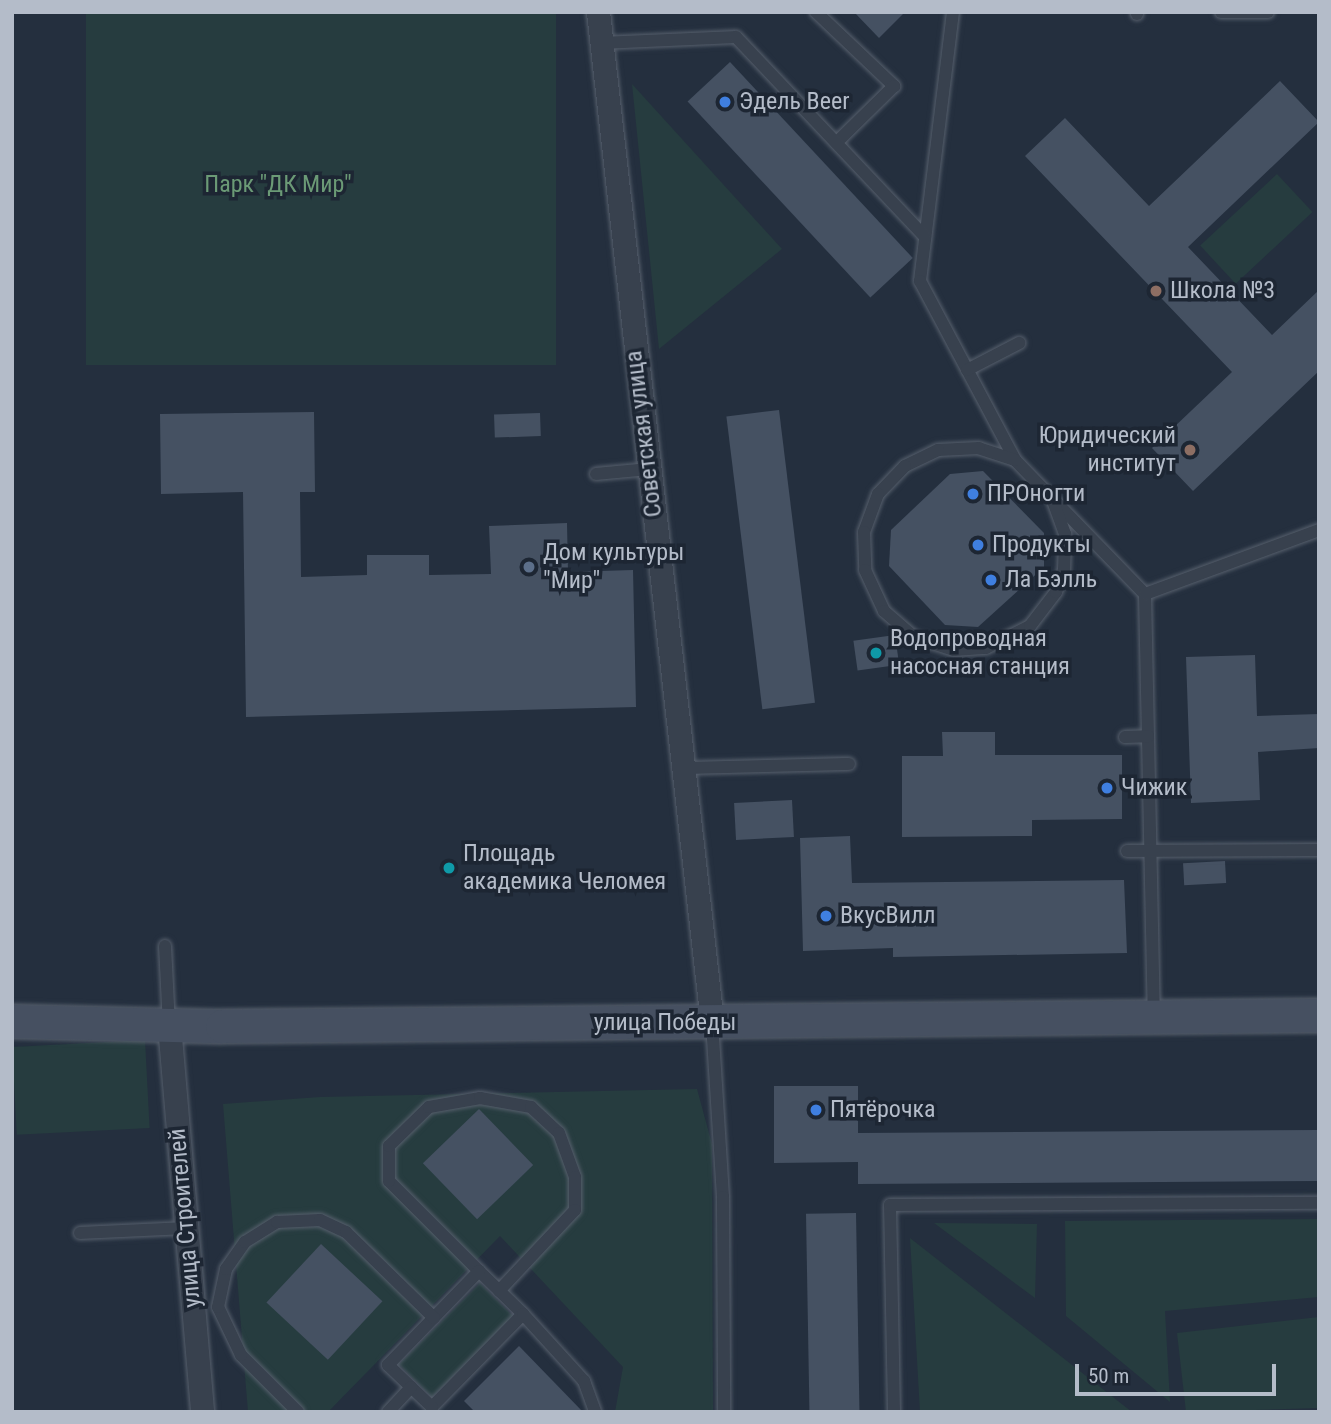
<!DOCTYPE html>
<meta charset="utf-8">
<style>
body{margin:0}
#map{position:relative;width:1331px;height:1424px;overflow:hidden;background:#242f3e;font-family:"Roboto Condensed",sans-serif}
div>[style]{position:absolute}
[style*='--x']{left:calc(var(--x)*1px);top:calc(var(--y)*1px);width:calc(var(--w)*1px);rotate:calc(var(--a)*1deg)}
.green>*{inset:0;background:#263c3f;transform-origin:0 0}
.building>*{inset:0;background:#455162;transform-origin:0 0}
.roads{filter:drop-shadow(0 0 2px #565f6c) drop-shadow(0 0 2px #565f6c)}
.lane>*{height:12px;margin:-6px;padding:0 6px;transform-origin:6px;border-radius:6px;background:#38414e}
.street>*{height:23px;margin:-11.5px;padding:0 11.5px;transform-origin:11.5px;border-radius:11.5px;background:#38414e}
.secondary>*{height:33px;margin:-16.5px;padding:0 16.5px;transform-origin:16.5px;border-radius:16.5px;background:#465061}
.dots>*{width:19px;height:19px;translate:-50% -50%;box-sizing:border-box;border:4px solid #1d2633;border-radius:50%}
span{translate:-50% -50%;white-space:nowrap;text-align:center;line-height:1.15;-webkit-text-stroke:7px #1d2633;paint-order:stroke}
.poi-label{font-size:24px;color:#b4bcc9}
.left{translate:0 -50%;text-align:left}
.right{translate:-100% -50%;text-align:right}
.park-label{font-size:24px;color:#6b9a76}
.street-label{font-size:24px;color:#b4bcc9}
.frame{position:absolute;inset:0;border:14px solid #b4bcc9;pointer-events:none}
.scale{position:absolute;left:1075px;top:1364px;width:201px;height:32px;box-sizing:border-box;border:4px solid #b4bcc9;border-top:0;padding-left:9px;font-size:21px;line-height:24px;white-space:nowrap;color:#b4bcc9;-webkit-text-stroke:5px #1d2633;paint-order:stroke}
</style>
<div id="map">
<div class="green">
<div style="left:86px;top:12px;width:470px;height:353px"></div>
<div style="clip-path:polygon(632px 84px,782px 249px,659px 349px)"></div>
<div style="left:1277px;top:174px;width:52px;height:105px;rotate:47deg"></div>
<div style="left:145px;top:1040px;width:88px;height:133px;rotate:87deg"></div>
<div style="clip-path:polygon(697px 1089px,712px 1144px,713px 1412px,615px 1412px,623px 1367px,500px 1236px,328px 1412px,248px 1412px,223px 1104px,320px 1097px)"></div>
<div style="clip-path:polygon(1319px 1219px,1319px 1297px,1165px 1311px,1170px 1402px,1066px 1316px,1065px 1221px)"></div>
<div style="clip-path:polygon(934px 1223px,1037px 1224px,1035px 1298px)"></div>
<div style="clip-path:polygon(910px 1238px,1132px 1412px,920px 1412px)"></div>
<div style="left:480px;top:1283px;width:47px;height:115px;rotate:45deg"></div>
<div style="clip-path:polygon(1319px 1317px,1319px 1408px,1186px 1412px,1177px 1333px)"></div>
</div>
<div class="building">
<div style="clip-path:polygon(854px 12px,905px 12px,879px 38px)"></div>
<div style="left:730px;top:62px;width:268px;height:58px;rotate:47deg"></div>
<div style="clip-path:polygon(1280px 81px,1319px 122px,1188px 247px,1272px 335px,1319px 290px,1319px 371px,1193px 491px,1152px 448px,1232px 372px,1025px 156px,1065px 118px,1149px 206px)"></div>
<div style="left:779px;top:410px;width:295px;height:53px;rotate:83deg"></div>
<div style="clip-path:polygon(314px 412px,315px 492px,300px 492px,301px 577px,367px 575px,367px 555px,429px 555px,429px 575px,491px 574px,489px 526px,567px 523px,568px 572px,633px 570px,636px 707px,246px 717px,243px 492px,161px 494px,160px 414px)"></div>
<div style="left:540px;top:413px;width:23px;height:46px;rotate:88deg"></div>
<div style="clip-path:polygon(983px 471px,1044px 533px,1044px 567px,978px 627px,945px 625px,889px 566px,891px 530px,950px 474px)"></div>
<div style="left:895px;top:635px;width:30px;height:42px;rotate:82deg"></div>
<div style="clip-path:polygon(1255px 655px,1257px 716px,1319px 714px,1319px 748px,1258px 752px,1260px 800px,1191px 803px,1186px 657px)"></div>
<div style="clip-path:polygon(942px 732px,995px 732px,995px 755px,1122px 755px,1122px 819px,1032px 820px,1032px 836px,902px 837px,902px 756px,943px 756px)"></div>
<div style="left:792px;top:800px;width:37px;height:58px;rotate:87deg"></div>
<div style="clip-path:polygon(850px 836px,852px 883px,1124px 880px,1127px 953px,893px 957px,893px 948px,803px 951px,800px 838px)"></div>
<div style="left:1225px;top:861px;width:22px;height:42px;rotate:87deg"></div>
<div style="clip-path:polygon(774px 1086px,858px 1086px,858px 1133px,1319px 1130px,1319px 1181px,858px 1184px,858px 1162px,774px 1163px)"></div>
<div style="left:479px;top:1109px;width:78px;height:78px;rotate:46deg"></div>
<div style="left:856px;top:1213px;width:199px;height:50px;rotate:89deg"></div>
<div style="left:321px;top:1244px;width:84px;height:80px;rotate:43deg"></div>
<div style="clip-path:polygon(519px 1346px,583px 1412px,475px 1412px,464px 1401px)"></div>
</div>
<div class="roads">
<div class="lane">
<div style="--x:816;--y:12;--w:108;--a:43.5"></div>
<div style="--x:894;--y:86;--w:81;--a:135.5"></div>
<div style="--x:953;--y:12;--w:271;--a:97"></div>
<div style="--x:920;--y:281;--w:203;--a:62"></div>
<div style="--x:1015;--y:460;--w:187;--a:45.9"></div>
<div style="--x:1145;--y:594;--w:423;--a:88.8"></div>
<div style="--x:1221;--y:12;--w:47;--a:0"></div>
<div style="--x:1137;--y:14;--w:2;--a:-90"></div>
<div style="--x:601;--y:43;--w:135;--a:-2.5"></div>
<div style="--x:736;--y:37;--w:275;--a:46.6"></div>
<div style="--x:967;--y:370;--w:59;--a:-27.4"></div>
<div style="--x:1015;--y:460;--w:38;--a:-162"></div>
<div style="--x:979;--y:448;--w:41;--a:177.2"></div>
<div style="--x:938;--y:450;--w:37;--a:154"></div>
<div style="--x:905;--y:466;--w:39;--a:134"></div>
<div style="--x:878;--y:494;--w:40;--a:110.2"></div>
<div style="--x:864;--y:532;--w:38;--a:88"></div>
<div style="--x:865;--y:570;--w:45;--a:65.1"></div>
<div style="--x:884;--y:611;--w:40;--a:41"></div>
<div style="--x:914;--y:637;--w:42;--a:18"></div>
<div style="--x:954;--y:650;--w:32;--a:-4"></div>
<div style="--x:986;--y:648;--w:49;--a:-26.6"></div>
<div style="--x:1030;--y:626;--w:43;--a:-52.6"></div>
<div style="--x:1056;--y:592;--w:23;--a:-70"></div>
<div style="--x:1064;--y:570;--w:36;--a:-88"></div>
<div style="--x:1065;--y:534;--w:37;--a:-110"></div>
<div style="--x:596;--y:474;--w:53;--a:-5.4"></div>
<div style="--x:1145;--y:594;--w:185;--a:-20.2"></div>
<div style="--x:1125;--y:737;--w:23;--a:-2"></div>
<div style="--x:683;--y:768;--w:166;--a:-1.4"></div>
<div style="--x:1127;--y:851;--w:192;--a:-0.3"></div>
<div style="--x:165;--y:946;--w:79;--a:87.1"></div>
<div style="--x:712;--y:1022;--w:175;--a:86.4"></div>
<div style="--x:723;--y:1197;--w:215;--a:89.7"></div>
<div style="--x:80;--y:1233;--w:106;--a:-2.7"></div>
<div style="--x:479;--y:1271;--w:127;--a:-135"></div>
<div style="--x:389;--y:1181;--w:35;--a:-90"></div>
<div style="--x:389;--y:1146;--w:56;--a:-44.3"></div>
<div style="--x:429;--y:1107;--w:52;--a:-10"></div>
<div style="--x:480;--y:1098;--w:52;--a:10"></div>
<div style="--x:531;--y:1107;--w:38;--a:43"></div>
<div style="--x:559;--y:1133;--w:47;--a:70"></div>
<div style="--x:575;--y:1177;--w:33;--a:90"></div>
<div style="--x:575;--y:1210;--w:111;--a:133.2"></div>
<div style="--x:479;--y:1271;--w:62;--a:44.3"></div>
<div style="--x:523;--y:1314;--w:130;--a:134.4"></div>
<div style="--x:432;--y:1407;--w:61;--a:-136.3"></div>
<div style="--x:388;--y:1365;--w:131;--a:-45.9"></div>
<div style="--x:523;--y:1314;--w:91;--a:47.7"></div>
<div style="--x:584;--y:1381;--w:33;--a:70"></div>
<div style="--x:298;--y:1412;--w:81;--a:-135"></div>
<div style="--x:241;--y:1355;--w:53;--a:-115.6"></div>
<div style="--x:218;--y:1307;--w:39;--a:-78"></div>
<div style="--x:226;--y:1269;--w:33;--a:-55"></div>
<div style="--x:245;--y:1242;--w:38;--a:-32"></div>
<div style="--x:277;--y:1222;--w:43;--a:-2.7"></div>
<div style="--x:320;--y:1220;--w:29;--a:25"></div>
<div style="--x:346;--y:1232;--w:123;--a:44.3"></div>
<div style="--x:388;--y:1412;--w:34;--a:-47"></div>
<div style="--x:894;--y:1412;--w:207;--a:-91.1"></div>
<div style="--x:890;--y:1205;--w:429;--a:-0.3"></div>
</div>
<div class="street">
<div style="--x:598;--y:12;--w:1016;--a:83.56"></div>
<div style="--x:169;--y:1025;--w:388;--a:85.1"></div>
</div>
<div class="secondary">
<div style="--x:12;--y:1021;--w:210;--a:1.4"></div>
<div style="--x:222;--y:1026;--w:1097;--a:-0.57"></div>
</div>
</div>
<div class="dots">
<div style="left:725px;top:102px;background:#3f7fe0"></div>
<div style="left:1156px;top:291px;background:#8d6e63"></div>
<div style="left:1190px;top:450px;background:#8d6e63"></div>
<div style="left:973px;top:494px;background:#3f7fe0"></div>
<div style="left:978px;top:545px;background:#3f7fe0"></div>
<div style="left:529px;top:567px;background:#5c6f8a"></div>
<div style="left:991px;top:580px;background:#3f7fe0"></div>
<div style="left:876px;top:653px;background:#0f9aa8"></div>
<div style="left:1107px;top:788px;background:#3f7fe0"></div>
<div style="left:449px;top:868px;background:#0f9aa8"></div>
<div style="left:826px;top:916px;background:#3f7fe0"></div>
<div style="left:816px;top:1110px;background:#3f7fe0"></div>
</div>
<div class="poi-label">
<span class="left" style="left:739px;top:102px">Эдель Beer</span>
<span class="left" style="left:1170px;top:291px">Школа №3</span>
<span class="right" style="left:1176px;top:450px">Юридический<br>институт</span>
<span class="left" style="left:987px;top:494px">ПРОногти</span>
<span class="left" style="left:992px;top:545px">Продукты</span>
<span class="left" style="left:543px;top:567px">Дом культуры<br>"Мир"</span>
<span class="left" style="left:1005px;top:580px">Ла Бэлль</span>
<span class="left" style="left:890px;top:653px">Водопроводная<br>насосная станция</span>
<span class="left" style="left:1121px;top:788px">Чижик</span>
<span class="left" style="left:463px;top:868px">Площадь<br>академика Челомея</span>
<span class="left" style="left:840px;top:916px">ВкусВилл</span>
<span class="left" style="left:830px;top:1110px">Пятёрочка</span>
</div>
<div class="park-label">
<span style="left:278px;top:185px">Парк "ДК Мир"</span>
</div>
<div class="street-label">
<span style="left:644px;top:434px;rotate:-97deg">Советская улица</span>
<span style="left:665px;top:1023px">улица Победы</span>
<span style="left:185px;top:1218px;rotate:-95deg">улица Строителей</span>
</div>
<div class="frame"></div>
<div class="scale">50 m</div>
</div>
